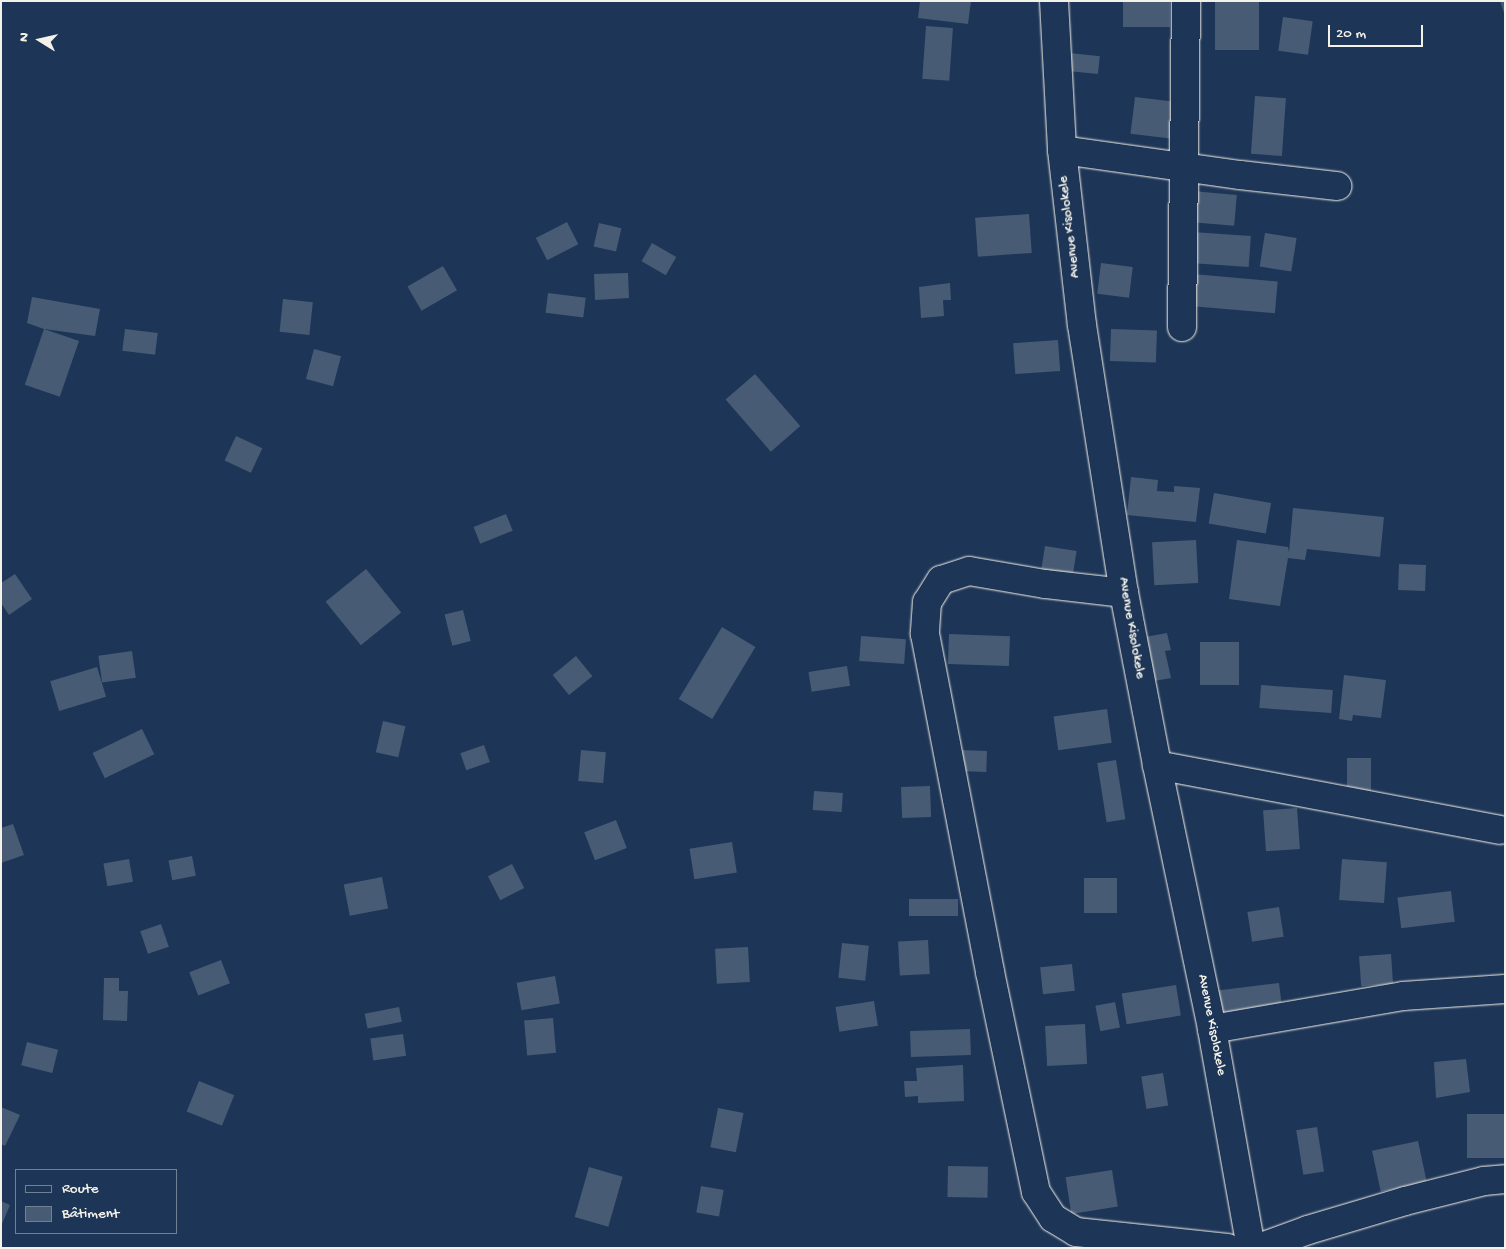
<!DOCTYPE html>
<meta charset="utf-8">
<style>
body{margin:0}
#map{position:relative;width:1506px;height:1249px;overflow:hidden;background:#1d3557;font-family:"Gochi Hand",sans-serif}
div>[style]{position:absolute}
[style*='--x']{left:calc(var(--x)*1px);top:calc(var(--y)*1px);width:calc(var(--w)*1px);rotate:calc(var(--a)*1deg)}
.building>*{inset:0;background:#485b74;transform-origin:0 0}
.roads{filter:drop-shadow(0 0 1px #f4f1e8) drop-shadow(0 0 1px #f4f1e8)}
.minor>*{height:28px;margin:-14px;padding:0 14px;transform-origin:14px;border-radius:14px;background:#1d3557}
span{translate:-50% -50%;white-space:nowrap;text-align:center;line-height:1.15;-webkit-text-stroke:4.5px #1d3557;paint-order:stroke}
.street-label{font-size:14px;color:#f4f1e8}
.frame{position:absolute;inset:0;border:2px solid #f4f1e8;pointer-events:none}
.legend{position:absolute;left:15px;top:1169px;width:162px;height:65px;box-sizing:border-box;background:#1d3557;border:1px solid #738091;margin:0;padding:6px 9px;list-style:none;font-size:15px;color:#f4f1e8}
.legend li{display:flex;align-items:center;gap:10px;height:25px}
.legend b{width:25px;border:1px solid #738091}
.north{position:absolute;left:15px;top:15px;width:50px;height:50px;-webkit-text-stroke:4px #1d3557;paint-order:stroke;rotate:280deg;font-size:14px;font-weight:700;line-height:20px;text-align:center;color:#f4f1e8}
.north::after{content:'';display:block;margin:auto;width:18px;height:22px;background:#f4f1e8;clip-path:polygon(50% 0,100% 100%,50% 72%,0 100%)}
.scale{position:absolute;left:1328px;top:25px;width:95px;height:22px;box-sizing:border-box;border:2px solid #f4f1e8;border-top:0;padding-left:6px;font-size:15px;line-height:18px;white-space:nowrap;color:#f4f1e8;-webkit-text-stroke:4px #1d3557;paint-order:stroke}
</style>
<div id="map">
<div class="building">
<div style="clip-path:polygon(920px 1px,971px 1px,968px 24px,918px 18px)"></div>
<div style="left:1123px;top:1px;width:47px;height:26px"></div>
<div style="left:1215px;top:1px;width:44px;height:49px"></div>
<div style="clip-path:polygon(1500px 1px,1505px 1px,1505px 13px,1504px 13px)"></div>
<div style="left:1283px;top:17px;width:30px;height:34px;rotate:8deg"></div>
<div style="left:926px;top:26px;width:27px;height:53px;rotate:4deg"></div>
<div style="left:1070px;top:53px;width:30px;height:18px;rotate:6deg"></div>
<div style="left:1255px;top:96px;width:31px;height:58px;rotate:4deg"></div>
<div style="left:1135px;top:97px;width:42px;height:37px;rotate:7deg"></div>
<div style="left:1192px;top:191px;width:45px;height:31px;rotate:5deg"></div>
<div style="left:1029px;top:214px;width:39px;height:54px;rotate:86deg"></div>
<div style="left:567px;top:222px;width:25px;height:35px;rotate:63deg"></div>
<div style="left:599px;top:223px;width:23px;height:24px;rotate:13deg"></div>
<div style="left:1192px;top:232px;width:59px;height:31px;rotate:4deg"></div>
<div style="left:1265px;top:233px;width:32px;height:34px;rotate:9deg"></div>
<div style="left:652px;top:243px;width:28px;height:21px;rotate:30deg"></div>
<div style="left:1101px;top:263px;width:32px;height:31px;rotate:7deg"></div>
<div style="left:443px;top:266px;width:28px;height:41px;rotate:60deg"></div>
<div style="clip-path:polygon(626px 273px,628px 273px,629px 298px,595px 300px,594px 274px)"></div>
<div style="left:1193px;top:274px;width:85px;height:32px;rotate:5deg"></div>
<div style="clip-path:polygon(950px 283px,951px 300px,943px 300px,944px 316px,921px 318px,919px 287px)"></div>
<div style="left:548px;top:293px;width:38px;height:20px;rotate:7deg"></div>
<div style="clip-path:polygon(32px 297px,100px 309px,95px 336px,44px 329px,27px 323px)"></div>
<div style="left:283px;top:299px;width:30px;height:33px;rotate:6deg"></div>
<div style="left:44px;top:329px;width:37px;height:59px;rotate:19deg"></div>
<div style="left:125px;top:329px;width:33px;height:22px;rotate:7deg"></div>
<div style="left:1111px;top:329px;width:46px;height:32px;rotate:2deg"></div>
<div style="left:1058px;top:340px;width:31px;height:45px;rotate:86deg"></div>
<div style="left:314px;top:349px;width:28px;height:31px;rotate:15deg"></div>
<div style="left:755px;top:374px;width:69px;height:39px;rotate:49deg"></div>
<div style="left:236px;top:436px;width:29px;height:27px;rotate:25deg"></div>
<div style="clip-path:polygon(1131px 477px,1158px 480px,1157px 491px,1174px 492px,1174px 486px,1200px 488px,1196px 522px,1127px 515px)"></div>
<div style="left:1214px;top:493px;width:58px;height:31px;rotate:10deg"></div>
<div style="clip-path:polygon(1293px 508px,1384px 517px,1380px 557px,1307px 549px,1305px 560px,1288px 558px,1280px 606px,1229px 599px,1237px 540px,1288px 547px,1289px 552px)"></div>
<div style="left:506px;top:514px;width:18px;height:35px;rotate:68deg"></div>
<div style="left:1196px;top:540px;width:43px;height:44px;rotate:87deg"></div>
<div style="left:1045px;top:546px;width:32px;height:27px;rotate:9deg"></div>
<div style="left:1399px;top:564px;width:27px;height:26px;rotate:2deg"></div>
<div style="left:366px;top:569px;width:56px;height:52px;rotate:51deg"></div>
<div style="clip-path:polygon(15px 574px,32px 599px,9px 615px,1px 603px,1px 583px)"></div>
<div style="left:463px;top:610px;width:32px;height:19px;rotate:76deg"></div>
<div style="left:722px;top:627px;width:39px;height:84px;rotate:31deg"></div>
<div style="clip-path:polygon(1167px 633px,1171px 650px,1165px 651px,1171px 678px,1154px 681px,1145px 637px)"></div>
<div style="left:949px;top:634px;width:61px;height:30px;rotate:2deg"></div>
<div style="left:861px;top:636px;width:45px;height:25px;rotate:4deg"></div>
<div style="left:1200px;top:642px;width:39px;height:43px"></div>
<div style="left:132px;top:651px;width:27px;height:34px;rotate:82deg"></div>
<div style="left:576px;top:656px;width:26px;height:30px;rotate:51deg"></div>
<div style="left:847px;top:666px;width:20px;height:39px;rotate:81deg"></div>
<div style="left:97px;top:667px;width:31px;height:49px;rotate:73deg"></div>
<div style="clip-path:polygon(1344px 675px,1386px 680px,1381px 718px,1353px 715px,1352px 721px,1339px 719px)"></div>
<div style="left:1261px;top:685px;width:72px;height:23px;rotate:4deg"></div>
<div style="left:1107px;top:709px;width:34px;height:54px;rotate:82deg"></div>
<div style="left:383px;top:721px;width:23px;height:32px;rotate:13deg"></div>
<div style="left:142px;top:729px;width:28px;height:55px;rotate:64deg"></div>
<div style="left:484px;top:745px;width:18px;height:25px;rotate:71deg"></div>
<div style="left:581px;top:750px;width:25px;height:31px;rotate:5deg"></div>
<div style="left:960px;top:750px;width:27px;height:21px;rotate:2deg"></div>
<div style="left:1347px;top:758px;width:24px;height:33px"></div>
<div style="left:1116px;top:760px;width:60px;height:19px;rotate:81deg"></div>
<div style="left:930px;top:786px;width:31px;height:29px;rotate:88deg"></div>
<div style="left:814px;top:791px;width:29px;height:19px;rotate:4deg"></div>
<div style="left:1297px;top:808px;width:41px;height:34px;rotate:86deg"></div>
<div style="left:616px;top:820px;width:30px;height:34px;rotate:69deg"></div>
<div style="clip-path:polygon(13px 824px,24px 855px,1px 863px,1px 828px)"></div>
<div style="left:732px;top:842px;width:31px;height:43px;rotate:81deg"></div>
<div style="left:192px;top:856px;width:20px;height:24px;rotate:79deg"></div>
<div style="left:129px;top:859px;width:23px;height:26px;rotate:80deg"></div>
<div style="left:1342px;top:859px;width:45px;height:41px;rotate:4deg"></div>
<div style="left:512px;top:864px;width:27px;height:27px;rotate:63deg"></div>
<div style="left:382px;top:877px;width:32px;height:39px;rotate:79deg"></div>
<div style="left:1084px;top:878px;width:33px;height:35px"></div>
<div style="left:1451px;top:891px;width:31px;height:54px;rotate:83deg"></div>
<div style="left:958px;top:899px;width:17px;height:49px;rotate:90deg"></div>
<div style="left:1279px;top:907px;width:30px;height:32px;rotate:81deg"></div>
<div style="left:161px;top:924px;width:24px;height:22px;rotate:71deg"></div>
<div style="left:928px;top:940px;width:34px;height:30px;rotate:87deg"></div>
<div style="left:842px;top:943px;width:27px;height:35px;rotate:6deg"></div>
<div style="left:748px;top:947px;width:35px;height:33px;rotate:87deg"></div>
<div style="left:1391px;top:954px;width:30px;height:32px;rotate:86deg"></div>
<div style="left:221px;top:960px;width:25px;height:34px;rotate:69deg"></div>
<div style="left:1072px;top:964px;width:27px;height:32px;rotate:84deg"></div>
<div style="left:555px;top:976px;width:28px;height:39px;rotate:80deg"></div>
<div style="clip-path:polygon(104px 978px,119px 978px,119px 991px,128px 991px,127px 1021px,103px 1020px)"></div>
<div style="left:1279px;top:983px;width:24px;height:64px;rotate:83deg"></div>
<div style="left:1176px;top:985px;width:31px;height:55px;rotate:81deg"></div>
<div style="left:874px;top:1001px;width:25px;height:39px;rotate:81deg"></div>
<div style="left:1115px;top:1002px;width:26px;height:20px;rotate:79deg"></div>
<div style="left:399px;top:1007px;width:15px;height:35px;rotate:79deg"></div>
<div style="left:553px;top:1018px;width:35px;height:29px;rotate:85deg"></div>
<div style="left:1085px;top:1024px;width:40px;height:40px;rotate:87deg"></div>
<div style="left:970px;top:1029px;width:26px;height:60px;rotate:88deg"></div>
<div style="left:403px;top:1034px;width:22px;height:33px;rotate:82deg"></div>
<div style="left:27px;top:1042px;width:32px;height:24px;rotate:14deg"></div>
<div style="clip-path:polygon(1466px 1059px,1470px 1092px,1436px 1098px,1434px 1062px)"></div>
<div style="clip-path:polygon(963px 1065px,964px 1101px,918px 1103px,918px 1096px,905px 1097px,904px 1081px,917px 1081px,916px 1068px)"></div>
<div style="left:1163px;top:1073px;width:33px;height:22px;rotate:81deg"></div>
<div style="left:199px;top:1081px;width:38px;height:33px;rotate:22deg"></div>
<div style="clip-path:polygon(1px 1107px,20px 1115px,5px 1146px,1px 1144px)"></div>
<div style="left:718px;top:1108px;width:26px;height:40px;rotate:11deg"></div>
<div style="left:1505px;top:1114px;width:44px;height:38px;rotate:90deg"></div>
<div style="left:1317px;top:1127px;width:45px;height:21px;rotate:81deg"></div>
<div style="left:1418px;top:1141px;width:42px;height:47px;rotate:78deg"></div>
<div style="left:948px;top:1166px;width:40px;height:31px;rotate:1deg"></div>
<div style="left:589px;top:1167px;width:35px;height:52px;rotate:16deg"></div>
<div style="left:1112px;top:1170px;width:37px;height:47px;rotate:81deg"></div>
<div style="left:701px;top:1186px;width:23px;height:27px;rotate:10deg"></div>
<div style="clip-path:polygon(1px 1201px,10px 1205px,1px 1226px)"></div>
</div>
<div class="roads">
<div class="minor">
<div style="--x:1054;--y:1;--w:149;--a:86.9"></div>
<div style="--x:1062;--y:150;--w:176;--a:83.5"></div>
<div style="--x:1082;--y:325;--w:271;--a:81.1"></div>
<div style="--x:1124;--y:593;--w:175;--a:79.1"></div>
<div style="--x:1157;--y:765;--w:270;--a:78.2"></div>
<div style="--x:1212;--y:1029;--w:222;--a:79.9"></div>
<div style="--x:1062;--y:150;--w:180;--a:8"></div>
<div style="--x:1240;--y:175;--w:98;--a:6.5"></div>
<div style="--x:1182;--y:327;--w:326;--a:-89.3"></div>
<div style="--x:1124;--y:593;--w:80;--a:-173.5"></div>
<div style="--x:1045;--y:584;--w:77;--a:-170.3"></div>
<div style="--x:969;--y:571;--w:29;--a:162"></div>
<div style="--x:941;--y:580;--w:26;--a:122"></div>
<div style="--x:927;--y:602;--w:32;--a:94"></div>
<div style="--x:925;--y:634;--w:344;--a:79.1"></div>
<div style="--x:990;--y:972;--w:225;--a:78.2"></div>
<div style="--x:1036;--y:1192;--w:31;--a:57"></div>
<div style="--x:1053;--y:1218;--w:27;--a:31"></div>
<div style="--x:1076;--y:1232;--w:152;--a:6"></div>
<div style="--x:1157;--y:765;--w:349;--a:10.7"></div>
<div style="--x:1212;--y:1029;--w:194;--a:-9.8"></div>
<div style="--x:1403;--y:996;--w:102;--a:-3.9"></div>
<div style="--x:1259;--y:1248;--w:52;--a:-20.2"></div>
<div style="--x:1308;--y:1230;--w:101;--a:-16.6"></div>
<div style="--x:1405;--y:1201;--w:81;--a:-14.2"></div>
<div style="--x:1484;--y:1181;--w:21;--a:-5"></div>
</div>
</div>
<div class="street-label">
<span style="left:1070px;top:227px;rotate:-97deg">Avenue Kisolokele</span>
<span style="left:1131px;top:628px;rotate:80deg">Avenue Kisolokele</span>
<span style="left:1211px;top:1025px;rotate:79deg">Avenue Kisolokele</span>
</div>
<div class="frame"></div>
<ul class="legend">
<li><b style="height:6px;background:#1d3557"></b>Route</li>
<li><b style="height:14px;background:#485b74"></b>Bâtiment</li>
</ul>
<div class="north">N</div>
<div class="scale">20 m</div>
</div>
